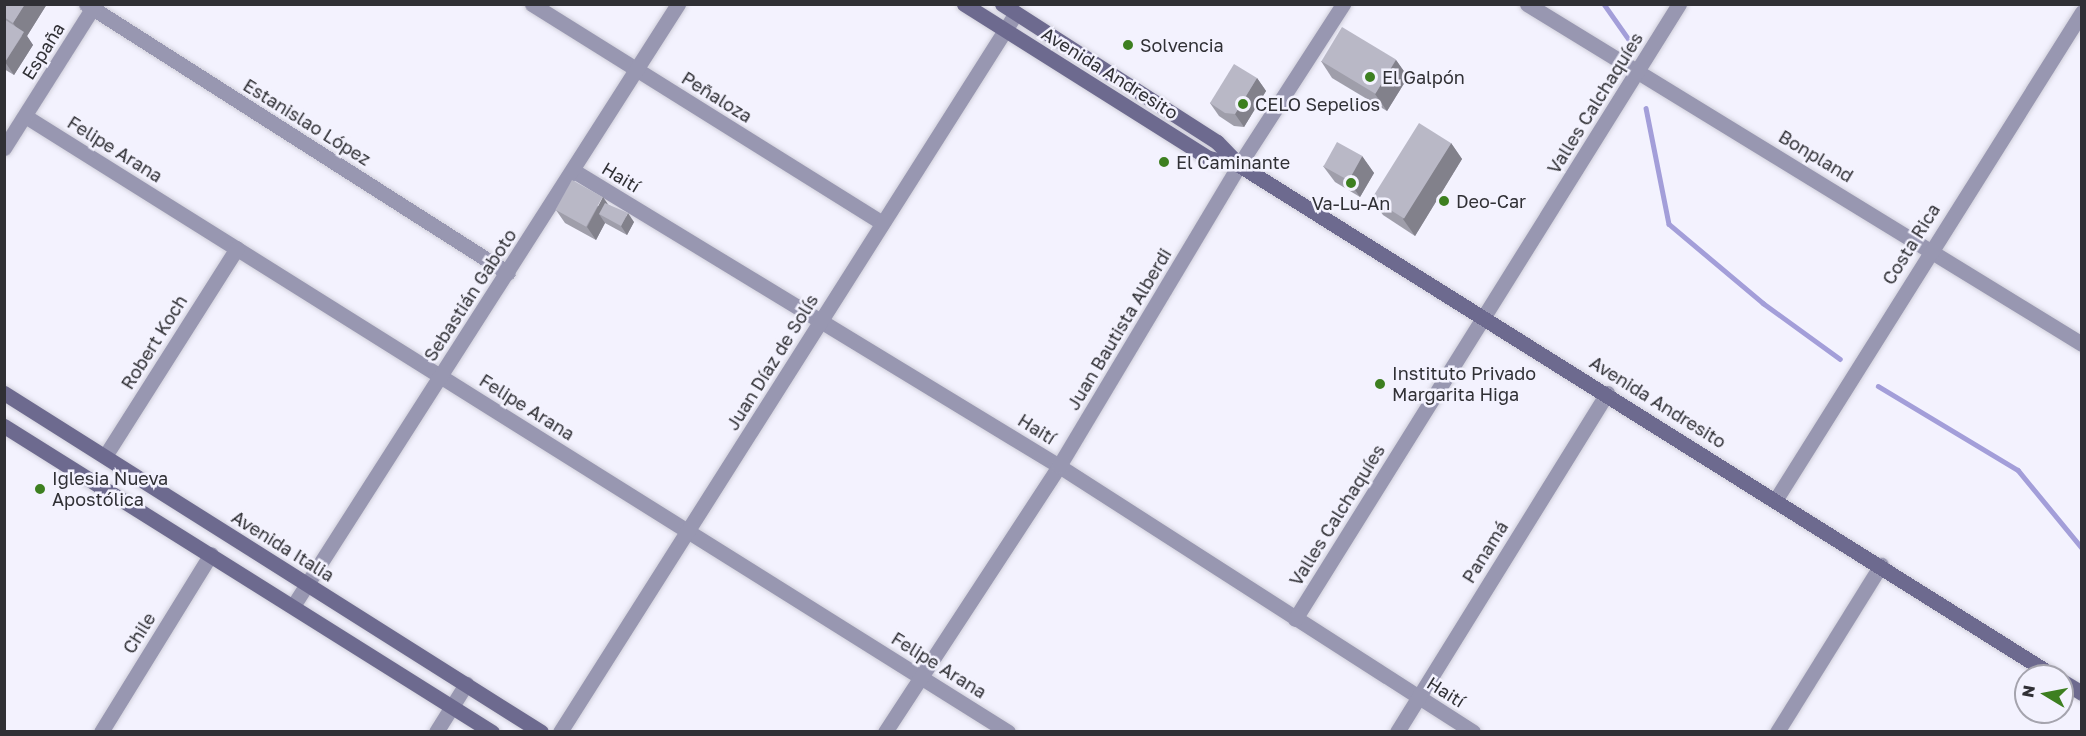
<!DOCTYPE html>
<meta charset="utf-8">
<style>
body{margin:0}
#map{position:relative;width:2086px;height:736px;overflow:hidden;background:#f3f2fe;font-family:"Golos Text",sans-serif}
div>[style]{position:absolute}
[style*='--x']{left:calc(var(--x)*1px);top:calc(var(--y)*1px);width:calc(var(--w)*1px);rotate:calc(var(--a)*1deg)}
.stream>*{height:4.5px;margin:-2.25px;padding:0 2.25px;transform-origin:2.25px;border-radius:2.25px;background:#a39ed9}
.roads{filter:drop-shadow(0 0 2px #d0cfda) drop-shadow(0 0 2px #d0cfda)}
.minor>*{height:15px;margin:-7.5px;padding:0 7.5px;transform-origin:7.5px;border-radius:7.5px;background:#9897b1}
.secondary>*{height:15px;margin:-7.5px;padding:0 7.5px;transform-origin:7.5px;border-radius:7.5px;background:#6d6a8f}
.wall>*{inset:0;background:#9f9eaa}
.shaded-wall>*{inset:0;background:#82818b}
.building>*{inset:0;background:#b9b8c6;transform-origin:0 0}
.dots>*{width:16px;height:16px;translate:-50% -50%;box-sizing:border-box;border:3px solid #f3f2fe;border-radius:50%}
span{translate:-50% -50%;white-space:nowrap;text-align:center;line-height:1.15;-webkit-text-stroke:5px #f3f2fe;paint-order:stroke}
.poi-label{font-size:18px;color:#303035}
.left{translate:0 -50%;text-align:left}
.street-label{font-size:18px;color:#303035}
.frame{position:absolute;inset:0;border:6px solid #303035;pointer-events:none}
.north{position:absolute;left:2014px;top:664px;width:60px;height:60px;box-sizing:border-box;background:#f3f2fe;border:2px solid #a5a4ae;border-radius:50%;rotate:280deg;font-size:16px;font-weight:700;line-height:24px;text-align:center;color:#303035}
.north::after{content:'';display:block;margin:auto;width:21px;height:27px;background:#3d7f20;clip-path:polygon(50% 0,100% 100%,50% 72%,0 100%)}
</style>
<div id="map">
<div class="stream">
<div style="--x:1604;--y:4;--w:45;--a:54.9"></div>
<div style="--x:1646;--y:108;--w:118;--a:78.8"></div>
<div style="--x:1669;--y:224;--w:123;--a:40"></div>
<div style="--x:1763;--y:303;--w:95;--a:36"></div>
<div style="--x:1878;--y:386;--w:163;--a:31"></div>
<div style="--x:2018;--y:470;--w:101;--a:50.6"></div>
</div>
<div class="roads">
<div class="minor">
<div style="--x:86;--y:4;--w:500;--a:32.52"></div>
<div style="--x:532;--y:4;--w:413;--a:32"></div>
<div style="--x:1527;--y:4;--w:651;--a:31.49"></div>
<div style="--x:25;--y:116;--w:1160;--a:32.07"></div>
<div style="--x:4;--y:148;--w:170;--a:-57.7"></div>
<div style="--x:574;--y:171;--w:568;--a:31.31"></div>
<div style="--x:1059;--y:466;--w:492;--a:32.7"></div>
<div style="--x:105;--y:456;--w:246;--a:-57.6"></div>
<div style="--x:1776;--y:499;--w:575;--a:-57.86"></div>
<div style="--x:293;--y:606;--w:715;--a:-57.4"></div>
<div style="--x:1295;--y:619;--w:725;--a:-58.02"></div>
<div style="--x:101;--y:732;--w:209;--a:-58.3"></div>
<div style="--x:436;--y:732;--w:57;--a:-58"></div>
<div style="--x:560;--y:732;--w:851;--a:-57.62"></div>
<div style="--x:885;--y:732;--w:318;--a:-56.8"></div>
<div style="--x:1059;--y:466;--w:351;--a:-59.1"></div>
<div style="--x:1239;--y:165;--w:192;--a:-57.1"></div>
<div style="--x:1397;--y:732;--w:399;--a:-58.2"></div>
<div style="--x:1777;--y:732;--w:197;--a:-58.1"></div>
</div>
<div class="secondary">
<div style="--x:964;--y:4;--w:289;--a:32.2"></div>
<div style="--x:1209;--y:158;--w:31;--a:13"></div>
<div style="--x:1002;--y:4;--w:255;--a:32.7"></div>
<div style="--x:1217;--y:142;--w:32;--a:46"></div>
<div style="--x:1239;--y:165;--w:962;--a:32.09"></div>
<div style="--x:4;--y:393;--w:635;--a:32.26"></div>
<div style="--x:4;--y:426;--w:576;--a:32.09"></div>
<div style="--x:2062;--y:681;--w:23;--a:31"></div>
</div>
</div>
<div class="wall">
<div style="clip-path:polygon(4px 4px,47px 4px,27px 36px,33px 45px,14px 75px,4px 69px)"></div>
<div style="clip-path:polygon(1396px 60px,1408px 77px,1387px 111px,1332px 78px,1321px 61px)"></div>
<div style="clip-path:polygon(1257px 78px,1266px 91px,1244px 127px,1234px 126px,1219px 116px,1210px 103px)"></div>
<div style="clip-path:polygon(1451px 143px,1462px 159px,1415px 236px,1383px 215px,1371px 198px)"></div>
<div style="clip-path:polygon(1362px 156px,1374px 173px,1360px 197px,1335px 182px,1323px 166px)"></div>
<div style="clip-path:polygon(609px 205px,634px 222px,627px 235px,605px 223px,596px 240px,565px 223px,556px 210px)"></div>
</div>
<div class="shaded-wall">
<div style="clip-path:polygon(25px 4px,47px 4px,27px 36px,33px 45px,14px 75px,5px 62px,22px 36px,13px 23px)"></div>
<div style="clip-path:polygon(1396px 60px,1408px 77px,1387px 111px,1375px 94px)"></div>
<div style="clip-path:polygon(1257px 78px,1266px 91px,1244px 127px,1235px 114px)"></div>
<div style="clip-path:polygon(1451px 143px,1462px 159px,1415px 236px,1403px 219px)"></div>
<div style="clip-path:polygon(1362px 156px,1374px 173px,1360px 197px,1348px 180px)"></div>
<div style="clip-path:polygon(603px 197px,612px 210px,599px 214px,605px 223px,596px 240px,587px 227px)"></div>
<div style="clip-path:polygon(628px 213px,634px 222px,627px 235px,621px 226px)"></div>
</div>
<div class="building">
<div style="clip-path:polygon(4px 4px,25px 4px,13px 23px,4px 17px)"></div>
<div style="clip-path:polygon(4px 19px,24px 32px,5px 62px,4px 62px)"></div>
<div style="left:1342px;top:27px;width:63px;height:40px;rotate:31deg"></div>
<div style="clip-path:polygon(1234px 64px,1257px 78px,1235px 114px,1225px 113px,1210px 103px)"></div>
<div style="left:1419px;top:123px;width:38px;height:89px;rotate:32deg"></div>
<div style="left:1337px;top:142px;width:29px;height:28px;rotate:29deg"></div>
<div style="left:572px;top:180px;width:35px;height:34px;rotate:29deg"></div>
<div style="clip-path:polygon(605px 203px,628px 213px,621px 226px,599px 214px)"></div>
</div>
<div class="dots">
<div style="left:1128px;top:45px;background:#3d7f20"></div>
<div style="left:1370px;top:77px;background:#3d7f20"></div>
<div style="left:1243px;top:104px;background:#3d7f20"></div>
<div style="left:1164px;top:162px;background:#3d7f20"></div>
<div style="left:1351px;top:183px;background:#3d7f20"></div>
<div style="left:1444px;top:201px;background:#3d7f20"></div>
<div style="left:1380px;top:384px;background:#3d7f20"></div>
<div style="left:40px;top:489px;background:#3d7f20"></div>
</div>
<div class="poi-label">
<span class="left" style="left:1140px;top:45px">Solvencia</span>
<span class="left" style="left:1382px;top:77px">El Galpón</span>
<span class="left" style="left:1255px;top:104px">CELO Sepelios</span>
<span class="left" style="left:1176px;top:162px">El Caminante</span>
<span class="left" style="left:1456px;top:201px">Deo-Car</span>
<span style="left:1351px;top:203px">Va-Lu-An</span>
<span class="left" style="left:1392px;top:384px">Instituto Privado<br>Margarita Higa</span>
<span class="left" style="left:52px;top:489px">Iglesia Nueva<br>Apostólica</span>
</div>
<div class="street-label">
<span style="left:43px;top:51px;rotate:-58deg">España</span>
<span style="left:1110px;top:73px;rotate:32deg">Avenida Andresito</span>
<span style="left:717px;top:97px;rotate:32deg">Peñaloza</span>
<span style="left:1595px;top:103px;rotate:-58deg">Valles Calchaquíes</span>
<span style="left:307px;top:122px;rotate:32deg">Estanislao López</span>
<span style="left:115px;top:149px;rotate:32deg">Felipe Arana</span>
<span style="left:1816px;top:156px;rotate:31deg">Bonpland</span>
<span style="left:621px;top:177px;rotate:31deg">Haití</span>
<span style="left:1911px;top:244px;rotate:-58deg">Costa Rica</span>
<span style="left:470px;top:295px;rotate:-57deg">Sebastián Gaboto</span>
<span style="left:1119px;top:329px;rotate:-59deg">Juan Bautista Alberdi</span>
<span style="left:154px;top:342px;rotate:-58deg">Robert Koch</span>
<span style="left:772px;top:362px;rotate:-58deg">Juan Díaz de Solís</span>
<span style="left:1658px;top:402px;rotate:32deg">Avenida Andresito</span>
<span style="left:527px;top:407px;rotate:32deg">Felipe Arana</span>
<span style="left:1037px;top:429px;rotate:32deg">Haití</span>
<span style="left:1337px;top:515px;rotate:-58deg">Valles Calchaquíes</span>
<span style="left:283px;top:546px;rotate:32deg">Avenida Italia</span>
<span style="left:1485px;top:552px;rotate:-58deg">Panamá</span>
<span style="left:139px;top:633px;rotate:-58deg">Chile</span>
<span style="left:939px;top:665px;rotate:32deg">Felipe Arana</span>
<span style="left:1446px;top:692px;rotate:32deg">Haití</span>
</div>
<div class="frame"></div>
<div class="north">N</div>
</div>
